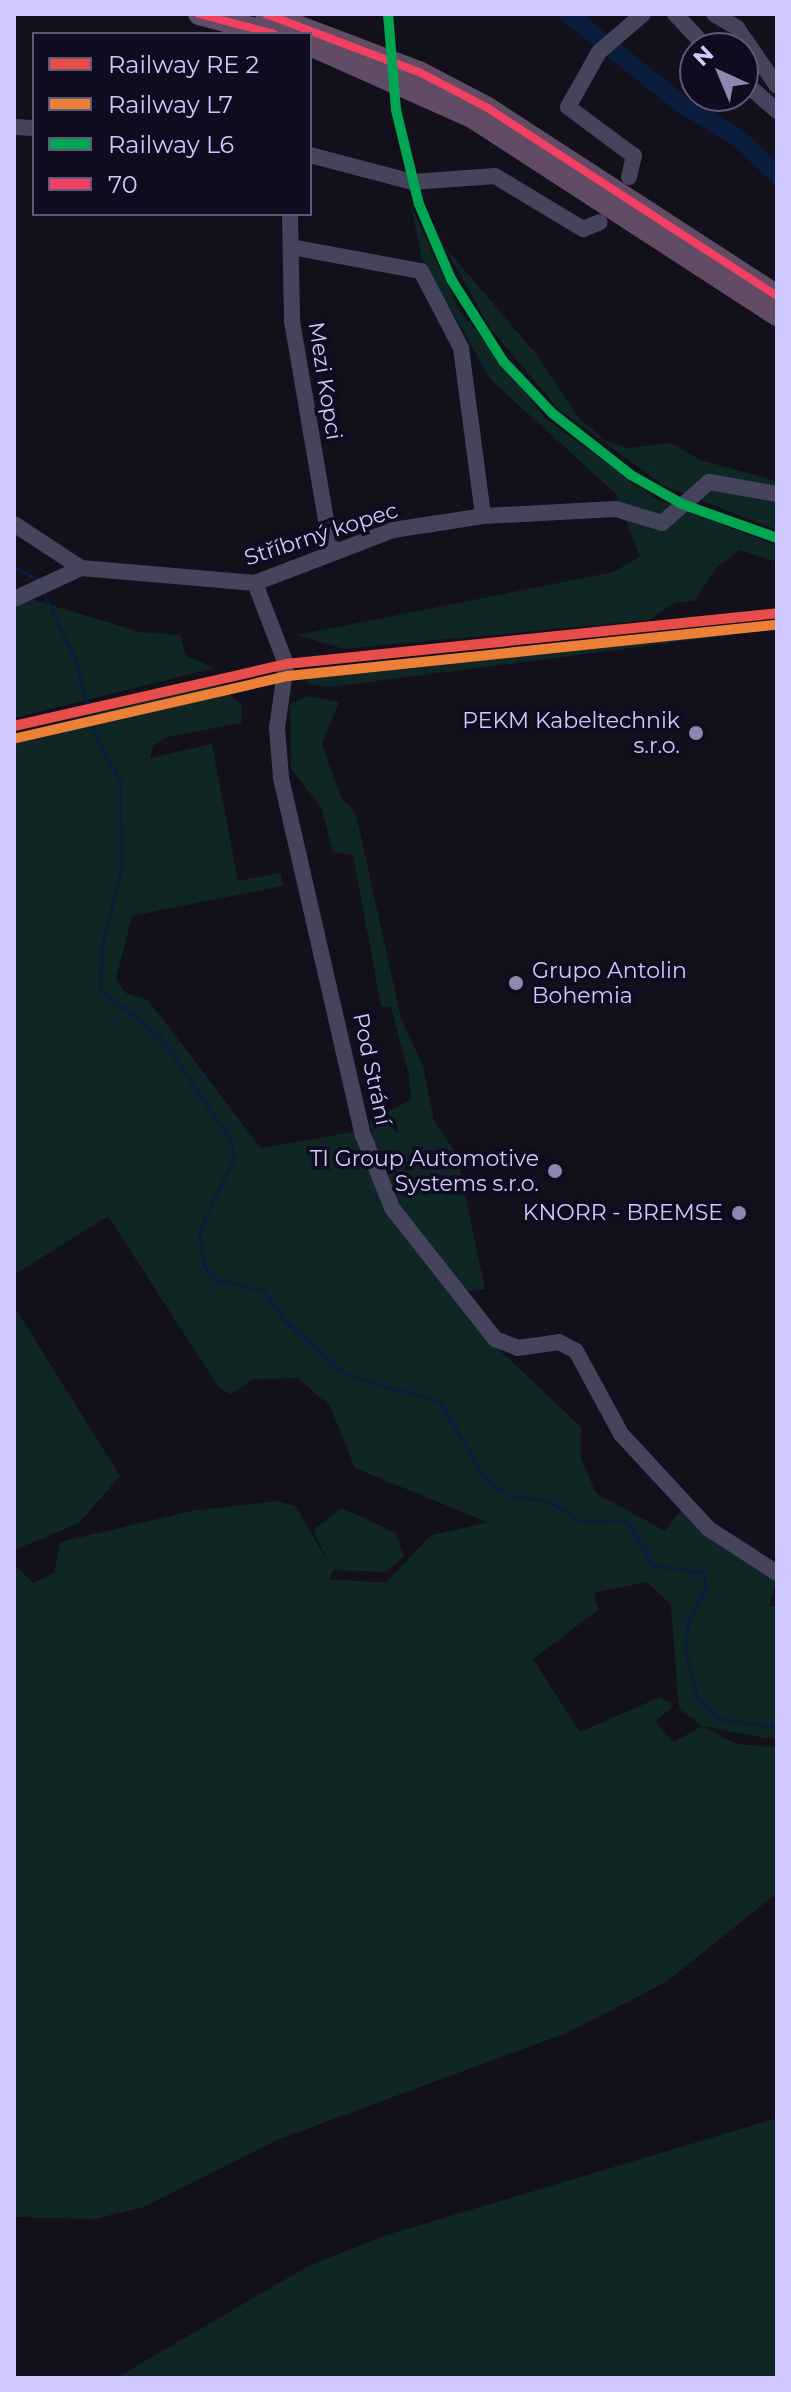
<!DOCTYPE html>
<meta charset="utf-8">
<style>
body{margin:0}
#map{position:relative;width:791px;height:2392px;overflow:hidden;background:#12101b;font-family:Montserrat,sans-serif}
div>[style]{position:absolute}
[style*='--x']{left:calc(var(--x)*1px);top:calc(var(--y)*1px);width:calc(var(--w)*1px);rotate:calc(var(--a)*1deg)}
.green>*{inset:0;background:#0f2625}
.stream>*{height:3px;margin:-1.5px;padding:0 1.5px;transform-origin:1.5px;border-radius:1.5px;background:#0a1d3d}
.river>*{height:18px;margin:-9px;padding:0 9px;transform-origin:9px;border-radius:9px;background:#0a1d3d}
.minor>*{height:16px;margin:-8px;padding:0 8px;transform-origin:8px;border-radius:8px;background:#45445c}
.highway>*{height:22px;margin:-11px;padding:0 11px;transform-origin:11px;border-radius:11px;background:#624b65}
.bus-1>*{height:8px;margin:-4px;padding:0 4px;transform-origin:4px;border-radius:4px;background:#f24062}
.rail-1>*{height:10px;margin:-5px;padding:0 5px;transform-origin:5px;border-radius:5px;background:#e94d4b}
.rail-2>*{height:10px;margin:-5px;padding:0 5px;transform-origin:5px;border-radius:5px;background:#ed8037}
.rail-3>*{height:10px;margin:-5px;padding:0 5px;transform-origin:5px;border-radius:5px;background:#00a651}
.dots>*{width:22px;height:22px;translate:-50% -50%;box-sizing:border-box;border:4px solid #0f0c1f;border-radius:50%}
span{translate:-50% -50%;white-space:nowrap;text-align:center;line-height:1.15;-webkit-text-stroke:7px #0f0c1f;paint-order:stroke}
.street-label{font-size:22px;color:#cfc9ff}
.poi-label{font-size:22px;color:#cfc9ff}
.right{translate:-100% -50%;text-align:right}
.left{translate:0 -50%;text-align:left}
.frame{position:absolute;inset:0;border:16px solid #cfc9ff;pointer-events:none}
.legend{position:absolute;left:32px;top:32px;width:280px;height:184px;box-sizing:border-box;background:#0f0c1f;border:2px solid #5c5879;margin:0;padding:10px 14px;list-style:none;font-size:24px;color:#cfc9ff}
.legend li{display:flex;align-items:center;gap:16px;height:40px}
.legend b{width:40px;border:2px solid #5c5879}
.north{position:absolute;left:679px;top:32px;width:80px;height:80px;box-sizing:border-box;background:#0f0c1f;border:2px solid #5c5879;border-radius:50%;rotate:316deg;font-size:22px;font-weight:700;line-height:32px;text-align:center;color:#cfc9ff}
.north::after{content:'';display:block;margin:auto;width:28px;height:36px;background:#8d88af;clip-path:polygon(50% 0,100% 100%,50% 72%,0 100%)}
</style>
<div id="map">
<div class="green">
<div style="clip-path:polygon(411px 206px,458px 308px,546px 419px,656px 499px,777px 546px,777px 562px,740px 550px,717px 567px,694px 601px,675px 602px,649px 620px,344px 649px,297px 635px,614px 572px,640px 556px,615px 493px,491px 380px,422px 259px)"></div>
<div style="clip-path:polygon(444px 246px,537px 355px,579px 418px,606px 441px,628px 448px,671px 443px,700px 460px,777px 481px,777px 530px,664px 486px,557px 408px,490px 328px)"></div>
<div style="clip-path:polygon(31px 599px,140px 632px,180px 635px,186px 656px,215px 668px,14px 718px,14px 604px)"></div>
<div style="clip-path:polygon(777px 621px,777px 629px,330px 687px,308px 684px,303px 669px)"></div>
<div style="clip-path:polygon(evenodd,218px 683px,242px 706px,241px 723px,167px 737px,153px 746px,150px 758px,212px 744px,238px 881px,281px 873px,283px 886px,132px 916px,116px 979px,126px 993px,148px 1000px,261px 1148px,353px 1132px,429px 1265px,473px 1325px,581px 1427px,581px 1458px,596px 1493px,665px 1531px,683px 1508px,777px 1578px,769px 1607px,777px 1605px,777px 1740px,702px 1726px,737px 1744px,777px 1747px,777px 1893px,666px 1982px,569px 2032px,277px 2140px,144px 2207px,94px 2219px,14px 2217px,14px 1564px,33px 1583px,54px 1573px,60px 1542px,192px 1511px,276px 1501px,296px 1506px,330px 1566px,313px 1530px,342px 1508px,396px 1533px,404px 1556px,387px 1572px,333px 1570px,329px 1579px,386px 1583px,430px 1536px,487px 1522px,355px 1468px,330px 1406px,298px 1378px,253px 1379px,230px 1395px,218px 1386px,108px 1216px,14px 1275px,14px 734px,218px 683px,647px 1582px,671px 1605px,679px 1709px,702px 1726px,674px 1742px,655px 1722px,673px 1706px,660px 1697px,580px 1732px,533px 1659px,599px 1609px,593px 1593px,647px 1582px)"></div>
<div style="clip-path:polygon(307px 696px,339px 702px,322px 744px,341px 797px,356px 814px,401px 1018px,423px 1066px,434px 1120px,457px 1155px,485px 1289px,463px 1292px,399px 1209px,375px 1153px,370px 1120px,411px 1100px,409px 1076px,391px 1007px,381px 1006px,353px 855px,333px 852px,321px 807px,291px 769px,290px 704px)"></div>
<div style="clip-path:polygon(14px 1306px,120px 1476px,79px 1523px,14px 1550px)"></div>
<div style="clip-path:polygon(777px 2118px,777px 2378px,116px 2378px,310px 2265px,387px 2235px)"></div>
</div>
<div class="stream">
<div style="--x:14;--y:567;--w:30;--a:28"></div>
<div style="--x:44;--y:593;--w:74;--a:65.2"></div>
<div style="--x:75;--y:660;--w:84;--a:74.8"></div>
<div style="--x:97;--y:741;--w:46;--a:60.1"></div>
<div style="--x:120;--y:781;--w:89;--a:89.4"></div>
<div style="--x:121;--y:870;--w:77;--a:104.2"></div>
<div style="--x:102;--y:945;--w:44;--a:92.6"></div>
<div style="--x:100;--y:989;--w:78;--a:38.8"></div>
<div style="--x:161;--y:1038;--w:125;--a:55.8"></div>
<div style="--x:231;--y:1141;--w:17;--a:80"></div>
<div style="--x:234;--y:1158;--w:81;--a:115.6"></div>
<div style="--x:199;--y:1231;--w:35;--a:82"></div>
<div style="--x:204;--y:1266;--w:20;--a:45"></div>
<div style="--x:218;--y:1280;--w:47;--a:13.4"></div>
<div style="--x:264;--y:1291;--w:37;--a:55"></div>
<div style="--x:285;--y:1321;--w:82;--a:41.1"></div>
<div style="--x:347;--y:1375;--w:96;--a:15.8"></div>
<div style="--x:439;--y:1401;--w:86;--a:59.3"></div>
<div style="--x:483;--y:1475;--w:25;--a:42"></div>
<div style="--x:509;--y:1496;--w:38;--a:6"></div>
<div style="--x:547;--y:1500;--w:39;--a:32"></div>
<div style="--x:580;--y:1521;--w:47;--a:-1.2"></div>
<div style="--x:627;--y:1520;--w:51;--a:60.9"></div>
<div style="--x:652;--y:1565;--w:51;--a:7.8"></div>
<div style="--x:703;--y:1572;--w:16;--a:79"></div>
<div style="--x:706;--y:1588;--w:38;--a:118"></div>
<div style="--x:688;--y:1622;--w:30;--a:96"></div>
<div style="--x:685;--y:1652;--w:49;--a:74.5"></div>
<div style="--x:698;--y:1699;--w:29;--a:44"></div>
<div style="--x:719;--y:1719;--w:59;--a:7.9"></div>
</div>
<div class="river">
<div style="--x:568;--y:14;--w:147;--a:38.4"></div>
<div style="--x:683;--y:105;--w:66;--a:30.8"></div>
<div style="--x:740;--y:139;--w:52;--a:44.2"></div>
</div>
<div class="minor">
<div style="--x:675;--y:14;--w:47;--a:46.7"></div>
<div style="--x:714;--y:14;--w:27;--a:31"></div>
<div style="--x:737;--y:28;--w:70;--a:55.4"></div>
<div style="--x:743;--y:81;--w:45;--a:41.4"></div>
<div style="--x:14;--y:127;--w:20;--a:3"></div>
<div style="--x:310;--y:155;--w:106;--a:14.8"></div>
<div style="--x:412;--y:182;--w:83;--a:-4.1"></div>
<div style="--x:495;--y:176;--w:103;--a:31.1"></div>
<div style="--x:583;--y:229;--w:18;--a:-22"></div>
<div style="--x:629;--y:177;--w:22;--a:-77"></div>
<div style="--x:634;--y:156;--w:82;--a:-143.4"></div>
<div style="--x:568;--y:107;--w:63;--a:-60.6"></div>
<div style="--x:599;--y:52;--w:58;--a:-40.8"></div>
<div style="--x:290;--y:214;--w:107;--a:88.9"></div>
<div style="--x:292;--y:321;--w:236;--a:80.3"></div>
<div style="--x:291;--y:247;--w:132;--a:10.5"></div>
<div style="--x:421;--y:271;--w:87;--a:62.5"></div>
<div style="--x:461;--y:348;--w:169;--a:82.5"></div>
<div style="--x:14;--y:524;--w:80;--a:33.3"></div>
<div style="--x:255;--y:583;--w:87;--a:69.1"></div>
<div style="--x:286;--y:664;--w:65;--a:98"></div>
<div style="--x:277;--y:728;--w:50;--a:85.4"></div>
<div style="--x:281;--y:778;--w:366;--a:77.1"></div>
<div style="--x:363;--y:1135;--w:79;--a:68.3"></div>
<div style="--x:392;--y:1208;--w:167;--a:51.8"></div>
<div style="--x:495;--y:1339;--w:25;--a:21"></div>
<div style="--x:518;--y:1348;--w:41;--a:-8.3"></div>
<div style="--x:559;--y:1342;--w:19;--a:28"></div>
<div style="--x:576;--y:1351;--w:94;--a:61.5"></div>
<div style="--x:621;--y:1434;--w:129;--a:47.2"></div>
<div style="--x:709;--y:1529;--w:81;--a:32.9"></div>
<div style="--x:14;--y:599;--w:74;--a:-24.8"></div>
<div style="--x:81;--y:568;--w:175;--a:4.9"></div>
<div style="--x:255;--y:583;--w:148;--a:-21"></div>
<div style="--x:393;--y:530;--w:91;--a:-8.8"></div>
<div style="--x:483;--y:516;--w:133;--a:-3"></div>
<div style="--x:616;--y:509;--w:48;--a:16.9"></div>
<div style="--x:662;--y:523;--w:62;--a:-41.1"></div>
<div style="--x:709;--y:482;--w:69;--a:10"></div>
</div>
<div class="highway">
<div style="--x:199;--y:14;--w:78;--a:14.9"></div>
<div style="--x:266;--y:14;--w:164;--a:20.8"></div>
<div style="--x:419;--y:72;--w:76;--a:27.6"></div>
<div style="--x:486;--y:107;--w:347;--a:33"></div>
<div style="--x:310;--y:45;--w:177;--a:24"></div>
<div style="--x:472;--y:117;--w:364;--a:33"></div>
</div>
<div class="bus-1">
<div style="--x:199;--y:14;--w:78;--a:14.9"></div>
<div style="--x:266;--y:14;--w:164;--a:20.8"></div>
<div style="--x:419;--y:72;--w:76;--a:27.6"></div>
<div style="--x:486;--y:107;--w:347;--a:33"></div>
</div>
<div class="rail-1">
<div style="--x:14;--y:726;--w:279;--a:-12.8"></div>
<div style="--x:286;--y:664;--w:494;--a:-5.9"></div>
</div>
<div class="rail-2">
<div style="--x:17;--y:738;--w:278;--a:-12.9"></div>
<div style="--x:288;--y:676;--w:492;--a:-6"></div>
</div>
<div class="rail-3">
<div style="--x:388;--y:14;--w:96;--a:85.2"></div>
<div style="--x:396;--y:110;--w:97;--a:76.3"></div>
<div style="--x:419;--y:204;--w:82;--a:66.9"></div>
<div style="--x:451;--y:279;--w:97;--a:57.6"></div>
<div style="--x:503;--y:361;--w:71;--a:46.7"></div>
<div style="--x:552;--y:413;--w:100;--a:38.1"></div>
<div style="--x:631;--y:475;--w:59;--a:29.6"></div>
<div style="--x:682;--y:504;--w:101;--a:19.7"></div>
</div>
<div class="dots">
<div style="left:696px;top:733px;background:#8d88af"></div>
<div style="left:516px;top:983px;background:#8d88af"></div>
<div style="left:555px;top:1171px;background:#8d88af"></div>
<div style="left:739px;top:1213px;background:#8d88af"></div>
</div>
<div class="street-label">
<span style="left:325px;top:381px;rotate:81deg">Mezi Kopci</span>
<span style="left:321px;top:534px;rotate:-18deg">Stříbrný kopec</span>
<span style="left:372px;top:1069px;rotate:78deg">Pod Strání</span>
</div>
<div class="poi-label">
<span class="right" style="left:680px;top:733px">PEKM Kabeltechnik<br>s.r.o.</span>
<span class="left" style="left:532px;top:983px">Grupo Antolin<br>Bohemia</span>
<span class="right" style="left:539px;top:1171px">TI Group Automotive<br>Systems s.r.o.</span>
<span class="right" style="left:723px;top:1213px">KNORR - BREMSE</span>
</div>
<div class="frame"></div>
<ul class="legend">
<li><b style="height:10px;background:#e94d4b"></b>Railway RE 2</li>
<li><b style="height:10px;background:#ed8037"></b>Railway L7</li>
<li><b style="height:10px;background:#00a651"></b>Railway L6</li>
<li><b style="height:10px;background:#f24062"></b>70</li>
</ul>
<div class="north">N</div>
</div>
